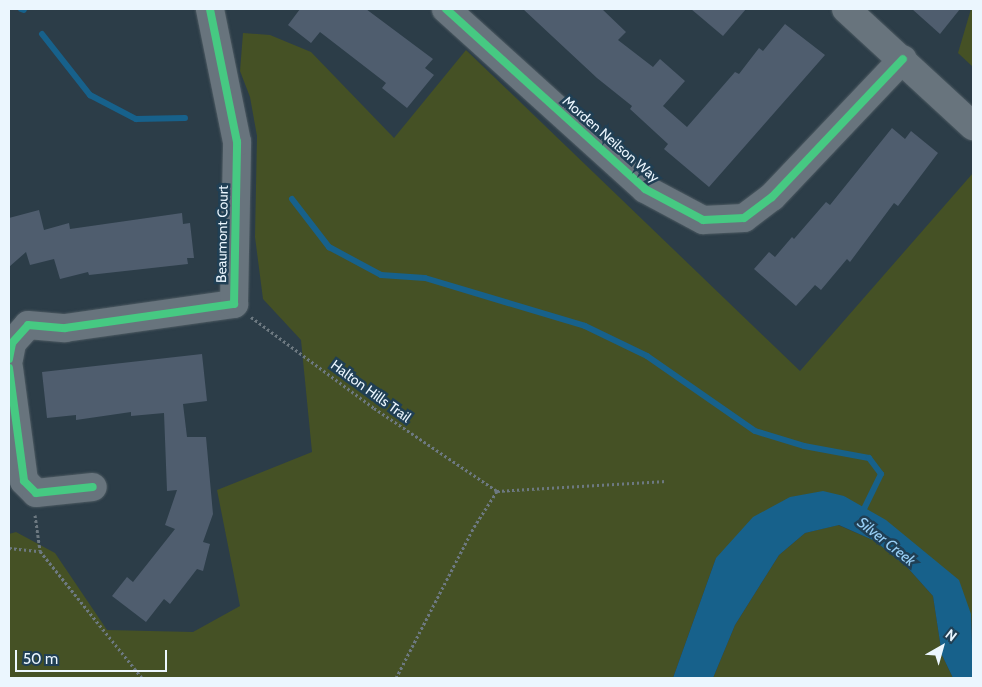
<!DOCTYPE html>
<style>
body{margin:0}
#map{position:relative;width:982px;height:687px;overflow:hidden;background:#2c3d48;font-family:Cabin,sans-serif}
div>[style]{position:absolute}
[style*='--x']{left:calc(var(--x)*1px);top:calc(var(--y)*1px);width:calc(var(--w)*1px);rotate:calc(var(--a)*1deg)}
.green>*{inset:0;background:#455125}
.water>*{inset:0;background:#17618b}
.stream>*{height:6px;margin:-3px;padding:0 3px;transform-origin:3px;border-radius:3px;background:#17618b}
.building>*{inset:0;background:#4f5d6e}
.path>*{height:3px;margin-top:-1.5px;transform-origin:0;background:repeating-linear-gradient(90deg,#6d7981 0 2.5px,transparent 0 5px)}
.roads{filter:drop-shadow(0 0 1px #4d5a62) drop-shadow(0 0 1px #4d5a62)}
.minor>*{height:28px;margin:-14px;padding:0 14px;transform-origin:14px;border-radius:14px;background:#68747d}
.cycleway>*{height:8px;margin:-4px;padding:0 4px;transform-origin:4px;border-radius:4px;background:#46c982}
span{translate:-50% -50%;white-space:nowrap;text-align:center;line-height:1.15;-webkit-text-stroke:5px #203f54;paint-order:stroke}
.street-label{font-size:14px;color:#ebf6fe}
.water-label{font-size:15px;color:#98cff6;font-style:italic}
.frame{position:absolute;inset:0;border:10px solid #ebf6fe;pointer-events:none}
.north{position:absolute;left:917px;top:622px;width:50px;height:50px;-webkit-text-stroke:4px #203f54;paint-order:stroke;rotate:38deg;font-size:14px;font-weight:700;line-height:20px;text-align:center;color:#ebf6fe}
.north::after{content:'';display:block;margin:auto;width:18px;height:22px;background:#ebf6fe;clip-path:polygon(50% 0,100% 100%,50% 72%,0 100%)}
.scale{position:absolute;left:15px;top:650px;width:152px;height:22px;box-sizing:border-box;border:2px solid #ebf6fe;border-top:0;padding-left:6px;font-size:15px;line-height:18px;white-space:nowrap;color:#ebf6fe;-webkit-text-stroke:4px #203f54;paint-order:stroke}
</style>
<div id="map">
<div class="green">
<div style="clip-path:polygon(971px 9px,973px 9px,973px 67px,958px 53px)"></div>
<div style="clip-path:polygon(243px 33px,270px 35px,311px 52px,394px 138px,466px 50px,800px 371px,973px 173px,973px 664px,971px 614px,844px 496px,716px 558px,673px 678px,9px 678px,9px 534px,16px 532px,55px 553px,107px 630px,193px 632px,240px 606px,217px 490px,312px 452px,301px 340px,263px 299px,255px 237px,257px 136px,250px 97px,240px 71px)"></div>
<div style="clip-path:polygon(838px 525px,875px 541px,907px 567px,933px 596px,942px 655px,953px 678px,713px 678px,735px 625px,779px 555px,805px 533px)"></div>
</div>
<div class="water">
<div style="clip-path:polygon(823px 491px,844px 496px,886px 520px,959px 580px,971px 614px,973px 678px,953px 678px,942px 655px,933px 596px,907px 567px,875px 541px,839px 525px,805px 533px,779px 555px,735px 625px,713px 678px,673px 678px,716px 558px,753px 517px,790px 497px)"></div>
</div>
<div class="stream">
<div style="--x:21;--y:9;--w:3;--a:18"></div>
<div style="--x:42;--y:34;--w:78;--a:51.8"></div>
<div style="--x:90;--y:95;--w:52;--a:27.6"></div>
<div style="--x:136;--y:119;--w:49;--a:-1.2"></div>
<div style="--x:292;--y:199;--w:61;--a:52.4"></div>
<div style="--x:329;--y:247;--w:59;--a:28.3"></div>
<div style="--x:381;--y:275;--w:44;--a:3.9"></div>
<div style="--x:425;--y:278;--w:167;--a:16.7"></div>
<div style="--x:585;--y:326;--w:69;--a:25.8"></div>
<div style="--x:647;--y:356;--w:131;--a:34.8"></div>
<div style="--x:755;--y:431;--w:51;--a:17"></div>
<div style="--x:804;--y:446;--w:66;--a:10.5"></div>
<div style="--x:869;--y:458;--w:20;--a:53"></div>
<div style="--x:881;--y:474;--w:46;--a:116"></div>
</div>
<div class="building">
<div style="clip-path:polygon(300px 9px,366px 9px,433px 59px,425px 68px,434px 75px,407px 108px,382px 88px,386px 83px,320px 32px,311px 43px,288px 25px)"></div>
<div style="clip-path:polygon(523px 9px,602px 9px,626px 32px,618px 40px,653px 67px,660px 59px,685px 81px,663px 106px,687px 127px,735px 72px,739px 74px,759px 48px,763px 51px,785px 24px,825px 55px,709px 187px,664px 149px,668px 144px,630px 109px,632px 106px,597px 78px)"></div>
<div style="clip-path:polygon(691px 9px,746px 9px,723px 36px)"></div>
<div style="clip-path:polygon(912px 9px,960px 9px,940px 34px)"></div>
<div style="clip-path:polygon(892px 128px,905px 139px,911px 131px,938px 153px,898px 206px,894px 203px,850px 262px,847px 259px,821px 290px,815px 285px,796px 306px,754px 269px,769px 252px,775px 257px,792px 237px,794px 239px,826px 202px,830px 205px)"></div>
<div style="clip-path:polygon(39px 210px,44px 230px,69px 223px,70px 229px,182px 213px,183px 224px,190px 223px,194px 258px,187px 258px,188px 264px,89px 275px,88px 272px,60px 279px,54px 259px,30px 265px,26px 252px,9px 267px,9px 218px)"></div>
<div style="clip-path:polygon(202px 354px,207px 401px,183px 404px,187px 437px,206px 437px,213px 514px,203px 542px,210px 544px,203px 571px,197px 569px,170px 604px,164px 599px,146px 622px,112px 596px,127px 577px,133px 582px,175px 529px,165px 525px,177px 490px,167px 491px,164px 413px,131px 416px,131px 412px,76px 420px,76px 415px,47px 418px,42px 372px)"></div>
</div>
<div class="path">
<div style="--x:251;--y:317;--w:153;--a:36.5"></div>
<div style="--x:374;--y:408;--w:148;--a:34"></div>
<div style="--x:35;--y:515;--w:36;--a:82"></div>
<div style="--x:9;--y:548;--w:31;--a:6"></div>
<div style="--x:40;--y:551;--w:163;--a:51.2"></div>
<div style="--x:396;--y:678;--w:170;--a:-62.7"></div>
<div style="--x:474;--y:527;--w:43;--a:-57.4"></div>
<div style="--x:497;--y:491;--w:170;--a:-3.4"></div>
</div>
<div class="roads">
<div class="minor">
<div style="--x:446;--y:9;--w:268;--a:42.1"></div>
<div style="--x:645;--y:189;--w:66;--a:28.1"></div>
<div style="--x:703;--y:220;--w:41;--a:-2.8"></div>
<div style="--x:744;--y:218;--w:35;--a:-37"></div>
<div style="--x:772;--y:197;--w:190;--a:-46.5"></div>
<div style="--x:846;--y:9;--w:173;--a:42.7"></div>
<div style="--x:9;--y:359;--w:16;--a:-79"></div>
<div style="--x:12;--y:343;--w:24;--a:-48"></div>
<div style="--x:28;--y:325;--w:37;--a:5"></div>
<div style="--x:65;--y:328;--w:171;--a:-8.1"></div>
<div style="--x:234;--y:304;--w:162;--a:-88.9"></div>
<div style="--x:237;--y:142;--w:136;--a:-101.5"></div>
<div style="--x:9;--y:368;--w:114;--a:82.4"></div>
<div style="--x:24;--y:481;--w:17;--a:45"></div>
<div style="--x:36;--y:493;--w:57;--a:-6"></div>
</div>
</div>
<div class="cycleway">
<div style="--x:446;--y:9;--w:268;--a:42.1"></div>
<div style="--x:645;--y:189;--w:66;--a:28.1"></div>
<div style="--x:703;--y:220;--w:41;--a:-2.8"></div>
<div style="--x:744;--y:218;--w:35;--a:-37"></div>
<div style="--x:772;--y:197;--w:190;--a:-46.5"></div>
<div style="--x:9;--y:359;--w:16;--a:-79"></div>
<div style="--x:12;--y:343;--w:24;--a:-48"></div>
<div style="--x:28;--y:325;--w:37;--a:5"></div>
<div style="--x:65;--y:328;--w:171;--a:-8.1"></div>
<div style="--x:234;--y:304;--w:162;--a:-88.9"></div>
<div style="--x:237;--y:142;--w:136;--a:-101.5"></div>
<div style="--x:9;--y:368;--w:114;--a:82.4"></div>
<div style="--x:24;--y:481;--w:17;--a:45"></div>
<div style="--x:36;--y:493;--w:57;--a:-6"></div>
</div>
<div class="street-label">
<span style="left:611px;top:139px;rotate:41deg">Morden Neilson Way</span>
<span style="left:222px;top:234px;rotate:-89deg">Beaumont Court</span>
<span style="left:371px;top:391px;rotate:36deg">Halton Hills Trail</span>
</div>
<div class="water-label">
<span style="left:886px;top:542px;rotate:38deg">Silver Creek</span>
</div>
<div class="frame"></div>
<div class="north">N</div>
<div class="scale">50 m</div>
</div>
